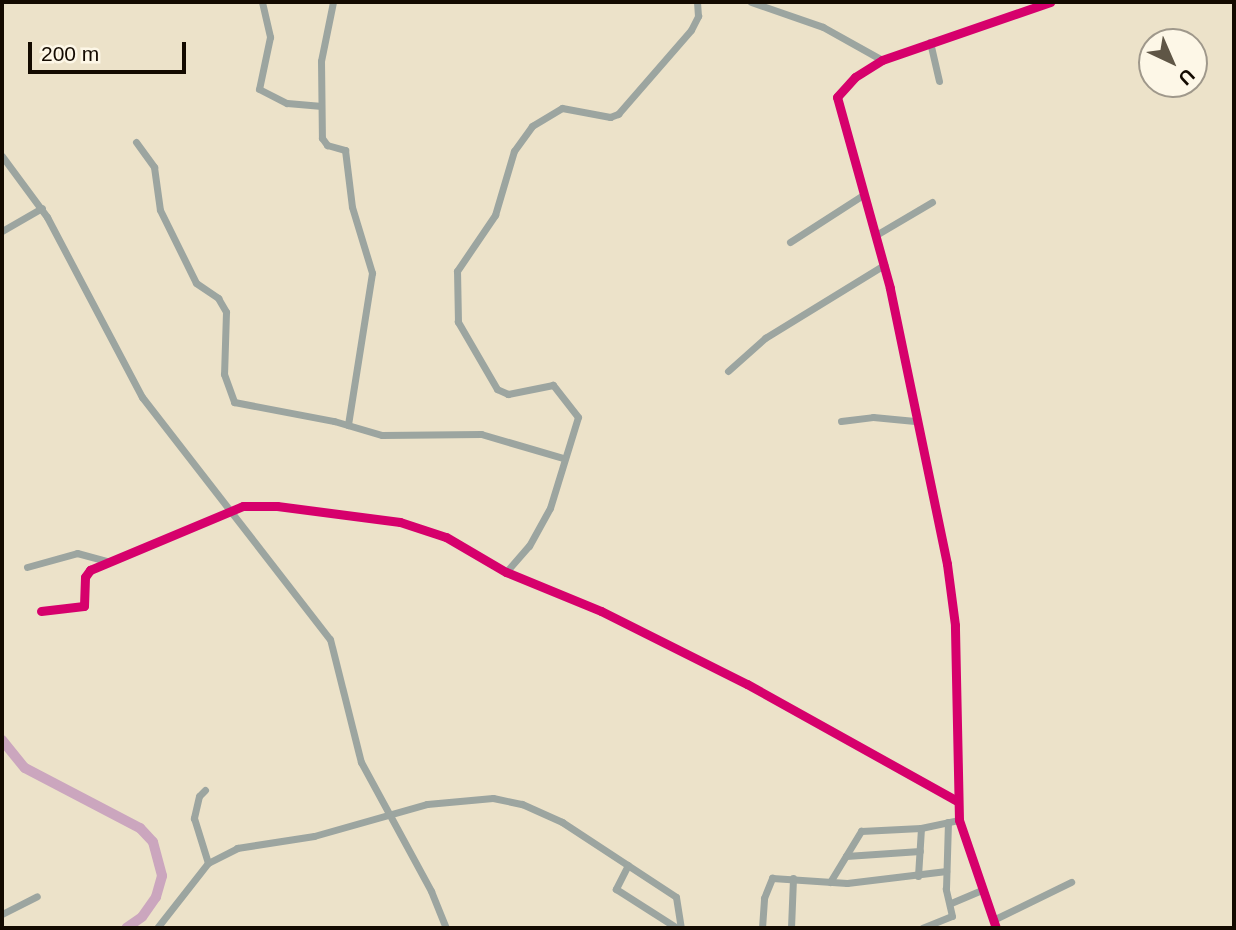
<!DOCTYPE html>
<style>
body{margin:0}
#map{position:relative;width:1236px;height:930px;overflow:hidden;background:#ece2c9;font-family:Helvetica,sans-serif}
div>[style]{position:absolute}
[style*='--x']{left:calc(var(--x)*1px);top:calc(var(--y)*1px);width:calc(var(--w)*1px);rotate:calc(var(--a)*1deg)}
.river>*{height:10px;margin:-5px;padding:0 5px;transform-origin:5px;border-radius:5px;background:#cba6be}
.minor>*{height:7px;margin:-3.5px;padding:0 3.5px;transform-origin:3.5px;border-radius:3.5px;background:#9ca5a0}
.cycleway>*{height:9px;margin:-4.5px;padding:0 4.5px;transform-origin:4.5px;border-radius:4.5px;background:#d6006c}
span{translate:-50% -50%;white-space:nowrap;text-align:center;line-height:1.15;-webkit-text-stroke:6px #fdf7e7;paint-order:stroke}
.frame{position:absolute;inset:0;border:4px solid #130a00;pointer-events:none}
.north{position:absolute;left:1138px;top:28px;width:70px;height:70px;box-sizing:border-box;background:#fdf7e7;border:2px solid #9f988b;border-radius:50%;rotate:136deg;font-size:19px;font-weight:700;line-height:28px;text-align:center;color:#130a00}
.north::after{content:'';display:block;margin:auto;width:24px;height:32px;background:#5f5646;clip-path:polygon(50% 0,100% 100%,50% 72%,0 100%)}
.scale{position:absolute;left:28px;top:42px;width:158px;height:32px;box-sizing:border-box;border:4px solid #130a00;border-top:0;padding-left:9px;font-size:21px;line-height:24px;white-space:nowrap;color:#130a00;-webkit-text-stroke:5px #fdf7e7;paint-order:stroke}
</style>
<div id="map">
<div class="river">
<div style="--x:2;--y:740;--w:36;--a:51"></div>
<div style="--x:25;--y:768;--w:130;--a:27.6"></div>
<div style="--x:140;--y:828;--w:19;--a:47"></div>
<div style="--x:153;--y:842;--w:35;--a:75"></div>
<div style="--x:162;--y:876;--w:22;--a:106"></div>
<div style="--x:156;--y:897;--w:24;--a:125"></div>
<div style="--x:142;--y:917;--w:19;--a:145"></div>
</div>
<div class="minor">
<div style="--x:262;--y:2;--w:36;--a:77"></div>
<div style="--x:270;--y:37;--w:53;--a:101.9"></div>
<div style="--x:259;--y:89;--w:31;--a:27"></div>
<div style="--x:287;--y:103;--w:32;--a:5"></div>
<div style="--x:333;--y:2;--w:60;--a:101.5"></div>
<div style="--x:321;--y:61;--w:77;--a:89.3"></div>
<div style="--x:322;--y:138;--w:9;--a:54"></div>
<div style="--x:327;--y:145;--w:19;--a:16"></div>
<div style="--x:345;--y:150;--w:57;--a:83"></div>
<div style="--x:352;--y:207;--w:69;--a:73.1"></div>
<div style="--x:372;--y:273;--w:154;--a:99"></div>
<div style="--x:751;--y:2;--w:76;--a:19.1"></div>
<div style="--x:823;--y:27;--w:68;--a:29.2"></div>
<div style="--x:930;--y:42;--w:40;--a:77"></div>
<div style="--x:136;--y:142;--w:31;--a:54"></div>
<div style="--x:154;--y:167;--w:43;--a:82.1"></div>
<div style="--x:160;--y:210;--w:81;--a:63.7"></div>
<div style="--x:196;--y:283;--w:27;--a:34"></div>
<div style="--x:218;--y:298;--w:16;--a:60"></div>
<div style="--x:226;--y:312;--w:62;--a:91.8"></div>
<div style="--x:224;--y:374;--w:30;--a:70"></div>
<div style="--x:234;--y:402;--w:102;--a:10.8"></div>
<div style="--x:334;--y:421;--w:50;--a:16.3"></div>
<div style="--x:382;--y:435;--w:99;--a:-0.6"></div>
<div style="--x:481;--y:434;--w:85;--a:16.3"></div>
<div style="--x:2;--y:156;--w:76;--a:53.6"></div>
<div style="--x:47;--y:217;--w:204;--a:62.2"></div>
<div style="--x:142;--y:397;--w:306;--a:52.2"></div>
<div style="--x:330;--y:639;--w:127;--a:75.9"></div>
<div style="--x:361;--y:762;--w:147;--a:61.5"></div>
<div style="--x:431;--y:891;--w:40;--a:68"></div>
<div style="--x:2;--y:231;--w:46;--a:-29.9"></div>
<div style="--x:876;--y:235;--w:65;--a:-30.5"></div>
<div style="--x:790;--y:242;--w:87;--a:-32.8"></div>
<div style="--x:728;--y:371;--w:50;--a:-41.7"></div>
<div style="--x:765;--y:338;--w:140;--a:-31.5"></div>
<div style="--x:841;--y:421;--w:32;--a:-7"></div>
<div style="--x:873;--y:417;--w:42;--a:5.4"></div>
<div style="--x:27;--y:567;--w:52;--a:-15.6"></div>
<div style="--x:77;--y:553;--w:34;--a:15"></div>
<div style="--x:506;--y:572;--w:35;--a:-49"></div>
<div style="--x:529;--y:546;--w:43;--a:-61.1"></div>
<div style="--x:550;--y:508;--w:95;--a:-72.9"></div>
<div style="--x:578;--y:417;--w:41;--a:-128"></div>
<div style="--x:553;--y:385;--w:46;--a:168.7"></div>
<div style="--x:508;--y:394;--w:12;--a:-156"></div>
<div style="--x:497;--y:389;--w:78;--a:-120.2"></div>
<div style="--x:458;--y:322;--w:51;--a:-91.1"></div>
<div style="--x:457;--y:271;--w:68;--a:-55.8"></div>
<div style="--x:495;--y:215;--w:67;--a:-73.5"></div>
<div style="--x:514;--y:151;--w:31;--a:-54"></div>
<div style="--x:532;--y:126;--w:35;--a:-31"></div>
<div style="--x:562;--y:108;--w:49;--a:10.6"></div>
<div style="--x:610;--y:117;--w:9;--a:-21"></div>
<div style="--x:618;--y:114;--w:111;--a:-49"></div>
<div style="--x:691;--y:30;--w:16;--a:-63"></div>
<div style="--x:698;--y:16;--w:14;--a:-94"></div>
<div style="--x:41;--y:611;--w:43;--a:-6.6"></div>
<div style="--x:84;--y:606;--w:29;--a:-88"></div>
<div style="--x:85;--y:577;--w:9;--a:-54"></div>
<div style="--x:90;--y:570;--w:166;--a:-22.7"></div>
<div style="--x:243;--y:506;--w:34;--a:0"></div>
<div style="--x:277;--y:506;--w:124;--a:7.4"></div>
<div style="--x:400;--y:522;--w:48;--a:18.1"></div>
<div style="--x:446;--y:537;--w:69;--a:30.3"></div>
<div style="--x:506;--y:572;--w:103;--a:22.3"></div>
<div style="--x:601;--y:611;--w:163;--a:26.6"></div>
<div style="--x:747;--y:684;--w:240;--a:29.1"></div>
<div style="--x:205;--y:790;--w:8;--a:135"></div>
<div style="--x:199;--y:796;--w:23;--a:103"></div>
<div style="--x:194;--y:818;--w:47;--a:72.7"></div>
<div style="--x:846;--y:856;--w:74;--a:-3.9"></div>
<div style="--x:628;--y:865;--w:27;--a:117"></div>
<div style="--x:616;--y:889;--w:72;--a:32.6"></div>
<div style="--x:918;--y:876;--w:48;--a:-86.4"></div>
<div style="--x:830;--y:882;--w:60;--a:-58.7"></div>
<div style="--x:861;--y:831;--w:60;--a:-2.9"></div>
<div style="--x:921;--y:828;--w:39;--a:-12"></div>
<div style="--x:951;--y:903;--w:34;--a:-23"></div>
<div style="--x:2;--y:914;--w:39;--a:-27"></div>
<div style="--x:993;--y:920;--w:87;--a:-26"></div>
<div style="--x:157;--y:928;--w:83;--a:-51.9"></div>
<div style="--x:208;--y:863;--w:33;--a:-27"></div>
<div style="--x:237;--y:848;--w:78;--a:-8.9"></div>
<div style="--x:314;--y:836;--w:117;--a:-15.8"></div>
<div style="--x:427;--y:804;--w:66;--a:-5.2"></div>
<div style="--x:493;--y:798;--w:30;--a:12"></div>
<div style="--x:522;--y:804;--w:44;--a:24.2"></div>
<div style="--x:562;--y:822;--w:136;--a:33.3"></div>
<div style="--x:676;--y:897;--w:31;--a:81"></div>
<div style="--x:762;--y:928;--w:30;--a:-86"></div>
<div style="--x:764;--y:898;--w:22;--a:-68"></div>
<div style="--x:772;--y:878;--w:75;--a:3.8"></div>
<div style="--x:847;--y:883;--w:100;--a:-6.9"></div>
<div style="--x:791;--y:928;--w:50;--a:-87.7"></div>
<div style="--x:922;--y:928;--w:32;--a:-22"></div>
<div style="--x:952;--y:916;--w:28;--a:-103"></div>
<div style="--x:946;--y:889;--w:67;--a:-88.3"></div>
<div style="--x:996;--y:928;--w:114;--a:-108.9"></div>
<div style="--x:959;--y:820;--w:195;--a:-91.2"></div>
<div style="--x:955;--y:625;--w:62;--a:-97.5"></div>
<div style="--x:947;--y:564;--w:282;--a:-101.7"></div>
<div style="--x:890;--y:288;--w:198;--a:-105.5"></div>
<div style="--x:837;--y:97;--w:27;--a:-48"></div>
<div style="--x:855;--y:77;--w:32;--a:-32"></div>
<div style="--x:882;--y:60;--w:178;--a:-19"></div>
</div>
<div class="cycleway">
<div style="--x:41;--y:611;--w:43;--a:-6.6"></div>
<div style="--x:84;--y:606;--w:29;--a:-88"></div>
<div style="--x:85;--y:577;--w:9;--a:-54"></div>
<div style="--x:90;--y:570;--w:166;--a:-22.7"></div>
<div style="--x:243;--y:506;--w:34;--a:0"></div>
<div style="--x:277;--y:506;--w:124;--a:7.4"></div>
<div style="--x:400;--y:522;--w:48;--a:18.1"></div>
<div style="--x:446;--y:537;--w:69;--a:30.3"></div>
<div style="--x:506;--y:572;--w:103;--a:22.3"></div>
<div style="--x:601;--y:611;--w:163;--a:26.6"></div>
<div style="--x:747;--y:684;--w:240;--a:29.1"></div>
<div style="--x:996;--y:928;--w:114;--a:-108.9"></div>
<div style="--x:959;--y:820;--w:195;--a:-91.2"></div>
<div style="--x:955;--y:625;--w:62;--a:-97.5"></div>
<div style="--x:947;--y:564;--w:282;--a:-101.7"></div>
<div style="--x:890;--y:288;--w:198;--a:-105.5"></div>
<div style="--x:837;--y:97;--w:27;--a:-48"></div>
<div style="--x:855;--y:77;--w:32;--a:-32"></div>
<div style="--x:882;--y:60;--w:178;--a:-19"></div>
</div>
<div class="frame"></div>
<div class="north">U</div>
<div class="scale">200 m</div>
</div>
